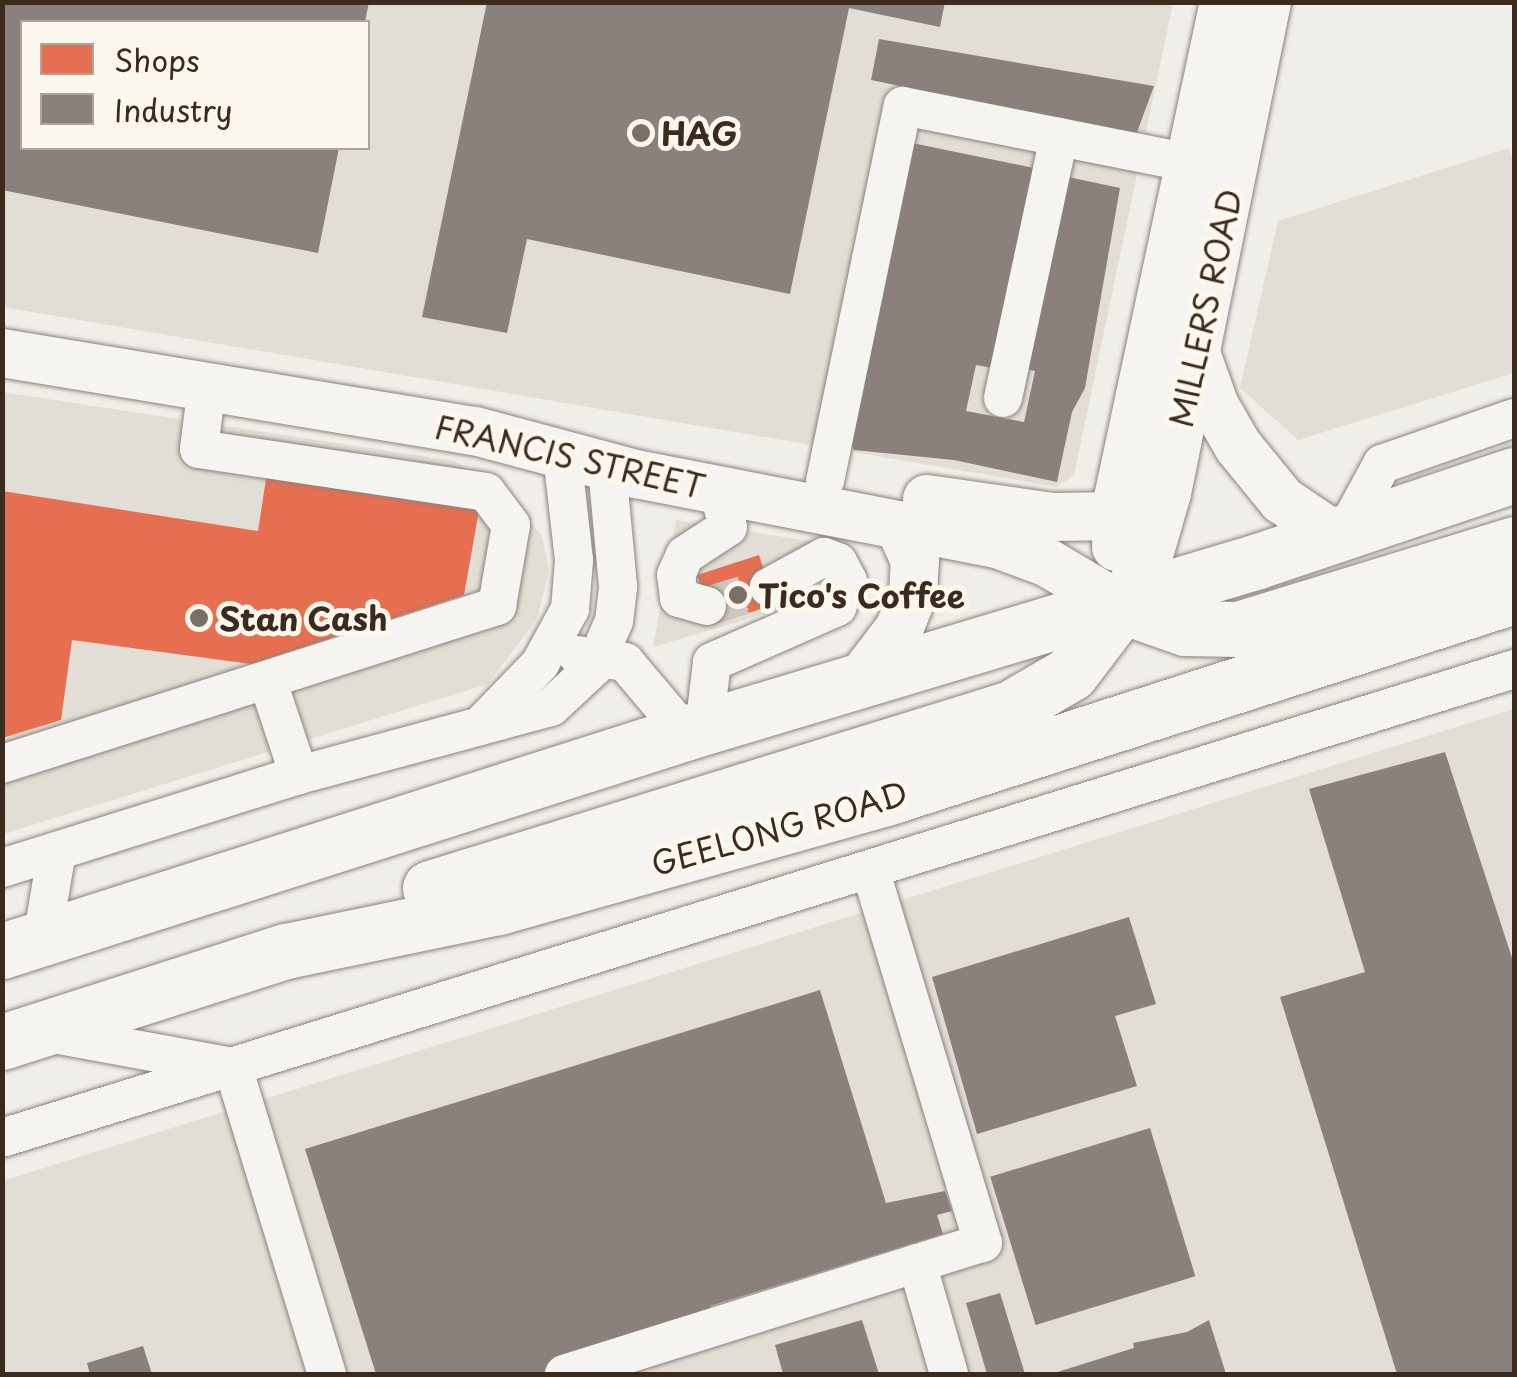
<!DOCTYPE html>
<style>
body{margin:0}
#map{position:relative;width:1517px;height:1377px;overflow:hidden;background:#f0eee8;font-family:"Playpen Sans",sans-serif}
div>[style]{position:absolute}
[style*='--x']{left:calc(var(--x)*1px);top:calc(var(--y)*1px);width:calc(var(--w)*1px);rotate:calc(var(--a)*1deg)}
.built>*{inset:0;background:#e3ded5}
.shops>*{inset:0;background:#e76f51;transform-origin:0 0}
.industry>*{inset:0;background:#8a817c;transform-origin:0 0}
.minor-tunnel>*{height:38px;margin-top:-19px;transform-origin:0;background:repeating-linear-gradient(90deg,#ccc7c0 0 38px,transparent 0 57px)}
.roads{filter:drop-shadow(0 0 2px #88837e) drop-shadow(0 0 2px #88837e)}
.minor>*{height:38px;margin:-19px;padding:0 19px;transform-origin:19px;border-radius:19px;background:#f5f4f0}
.major>*{height:48px;margin:-24px;padding:0 24px;transform-origin:24px;border-radius:24px;background:#f5f4f0}
.highway>*{height:55px;margin:-27.5px;padding:0 27.5px;transform-origin:27.5px;border-radius:27.5px;background:#f5f4f0}
.dots>*{width:28px;height:28px;translate:-50% -50%;box-sizing:border-box;border:5px solid #fbf7ec;border-radius:50%}
span{translate:-50% -50%;white-space:nowrap;text-align:center;line-height:1.15;-webkit-text-stroke:10px #fbf7ec;paint-order:stroke}
.poi-label{font-size:32px;color:#3b2a1e;font-weight:700}
.left{translate:0 -50%;text-align:left}
.street-label{font-size:32px;color:#3b2a1e}
.frame{position:absolute;inset:0;border:5px solid #3b2a1e;pointer-events:none}
.legend{position:absolute;left:20px;top:20px;width:350px;height:130px;box-sizing:border-box;background:#fbf7ec;border:2px solid #aea59a;margin:0;padding:12px 18px;list-style:none;font-size:30px;color:#3b2a1e}
.legend li{display:flex;align-items:center;gap:20px;height:50px}
.legend b{width:50px;border:2px solid #aea59a}
</style>
<div id="map">
<div class="built">
<div style="clip-path:polygon(evenodd,2px 3px,1173px 3px,1074px 475px,1057px 487px,3px 307px,2px 3px,22px 22px,368px 22px,368px 148px,22px 148px,22px 22px)"></div>
<div style="clip-path:polygon(1509px 148px,1514px 166px,1514px 373px,1298px 440px,1240px 388px,1278px 221px)"></div>
<div style="clip-path:polygon(2px 392px,455px 461px,492px 485px,542px 535px,549px 570px,537px 619px,488px 684px,3px 834px)"></div>
<div style="clip-path:polygon(676px 520px,835px 545px,857px 587px,653px 647px)"></div>
<div style="clip-path:polygon(1514px 709px,1514px 1374px,3px 1374px,2px 1181px)"></div>
</div>
<div class="shops">
<div style="clip-path:polygon(268px 466px,481px 499px,464px 595px,251px 664px,72px 640px,61px 720px,2px 738px,2px 491px,258px 531px)"></div>
<div style="left:759px;top:555px;width:52px;height:65px;rotate:72deg"></div>
</div>
<div class="industry">
<div style="clip-path:polygon(2px 2px,369px 2px,365px 22px,22px 22px,22px 148px,339px 148px,318px 253px,2px 190px)"></div>
<div style="clip-path:polygon(487px 2px,945px 2px,940px 27px,849px 8px,790px 294px,527px 239px,507px 333px,422px 317px)"></div>
<div style="clip-path:polygon(879px 39px,1154px 86px,1136px 135px,871px 80px)"></div>
<div style="clip-path:polygon(912px 143px,1034px 168px,993px 368px,976px 365px,966px 411px,1024px 422px,1035px 371px,1025px 369px,1068px 177px,1120px 188px,1085px 388px,1072px 412px,1057px 482px,954px 460px,854px 450px,850px 443px)"></div>
<div style="clip-path:polygon(1445px 752px,1514px 964px,1514px 1374px,1397px 1374px,1280px 997px,1365px 972px,1309px 789px)"></div>
<div style="clip-path:polygon(1129px 917px,1156px 1004px,1115px 1016px,1137px 1086px,977px 1134px,932px 977px)"></div>
<div style="clip-path:polygon(820px 990px,886px 1203px,945px 1191px,952px 1211px,937px 1215px,943px 1234px,710px 1306px,714px 1320px,537px 1374px,376px 1374px,305px 1149px)"></div>
<div style="left:1150px;top:1128px;width:155px;height:167px;rotate:73deg"></div>
<div style="clip-path:polygon(1000px 1293px,1025px 1374px,987px 1374px,966px 1303px)"></div>
<div style="clip-path:polygon(862px 1320px,879px 1374px,783px 1374px,775px 1345px)"></div>
<div style="clip-path:polygon(1209px 1320px,1226px 1374px,1051px 1374px,1134px 1348px,1133px 1343px,1187px 1332px)"></div>
<div style="clip-path:polygon(143px 1346px,152px 1374px,90px 1374px,87px 1363px)"></div>
</div>
<div class="minor-tunnel">
<div style="--x:707;--y:606;--w:65;--a:-17"></div>
</div>
<div class="roads">
<div class="minor">
<div style="--x:1003;--y:398;--w:267;--a:-77.9"></div>
<div style="--x:825;--y:481;--w:383;--a:-78.3"></div>
<div style="--x:903;--y:106;--w:294;--a:11.2"></div>
<div style="--x:1344;--y:534;--w:80;--a:-61.5"></div>
<div style="--x:1382;--y:464;--w:140;--a:-19.2"></div>
<div style="--x:707;--y:606;--w:29;--a:-164"></div>
<div style="--x:679;--y:598;--w:23;--a:-97"></div>
<div style="--x:676;--y:575;--w:22;--a:-66"></div>
<div style="--x:685;--y:555;--w:51;--a:-33.1"></div>
<div style="--x:728;--y:527;--w:38;--a:-105"></div>
<div style="--x:577;--y:655;--w:49;--a:8.3"></div>
<div style="--x:625;--y:662;--w:93;--a:49.8"></div>
<div style="--x:268;--y:682;--w:98;--a:71.6"></div>
<div style="--x:484;--y:722;--w:81;--a:-46"></div>
<div style="--x:540;--y:664;--w:63;--a:-61.4"></div>
<div style="--x:570;--y:609;--w:49;--a:-85.3"></div>
<div style="--x:574;--y:560;--w:106;--a:-96.5"></div>
<div style="--x:704;--y:729;--w:67;--a:-83.2"></div>
<div style="--x:712;--y:662;--w:137;--a:-23.7"></div>
<div style="--x:837;--y:607;--w:28;--a:-67"></div>
<div style="--x:848;--y:581;--w:21;--a:-118"></div>
<div style="--x:838;--y:562;--w:15;--a:-160"></div>
<div style="--x:824;--y:557;--w:63;--a:151.4"></div>
<div style="--x:2;--y:764;--w:520;--a:-17.7"></div>
<div style="--x:497;--y:606;--w:82;--a:-80.2"></div>
<div style="--x:511;--y:525;--w:41;--a:-127.1"></div>
<div style="--x:486;--y:492;--w:290;--a:-171.5"></div>
<div style="--x:199;--y:449;--w:64;--a:-82.8"></div>
<div style="--x:2;--y:868;--w:311;--a:-17.4"></div>
<div style="--x:299;--y:775;--w:261;--a:-15.1"></div>
<div style="--x:551;--y:707;--w:59;--a:-42.9"></div>
<div style="--x:594;--y:667;--w:50;--a:-66.5"></div>
<div style="--x:614;--y:621;--w:35;--a:-83"></div>
<div style="--x:618;--y:586;--w:119;--a:-95.3"></div>
<div style="--x:42;--y:939;--w:89;--a:-80.3"></div>
<div style="--x:48;--y:1033;--w:188;--a:10.4"></div>
<div style="--x:233;--y:1067;--w:321;--a:73"></div>
<div style="--x:2;--y:1138;--w:1583;--a:-17.23"></div>
<div style="--x:917;--y:1263;--w:116;--a:73.9"></div>
<div style="--x:564;--y:1374;--w:439;--a:-17.4"></div>
<div style="--x:983;--y:1243;--w:388;--a:-106.8"></div>
</div>
<div class="major">
<div style="--x:2;--y:353;--w:479;--a:9.4"></div>
<div style="--x:475;--y:431;--w:167;--a:15"></div>
<div style="--x:636;--y:474;--w:368;--a:11"></div>
<div style="--x:997;--y:544;--w:54;--a:20.4"></div>
<div style="--x:1048;--y:563;--w:82;--a:30.6"></div>
<div style="--x:1196;--y:353;--w:56;--a:70.3"></div>
<div style="--x:1215;--y:406;--w:46;--a:60.1"></div>
<div style="--x:1238;--y:446;--w:70;--a:50.8"></div>
<div style="--x:1282;--y:500;--w:64;--a:34.2"></div>
<div style="--x:927;--y:499;--w:127;--a:8.1"></div>
<div style="--x:1053;--y:517;--w:64;--a:-0.9"></div>
<div style="--x:1116;--y:547;--w:49;--a:-87.7"></div>
<div style="--x:1118;--y:498;--w:507;--a:-77.94"></div>
<div style="--x:1121;--y:607;--w:66;--a:-63"></div>
<div style="--x:1151;--y:548;--w:57;--a:-73.8"></div>
<div style="--x:1167;--y:493;--w:501;--a:-78.49"></div>
<div style="--x:857;--y:684;--w:69;--a:-52.6"></div>
<div style="--x:899;--y:629;--w:37;--a:-68"></div>
<div style="--x:913;--y:595;--w:34;--a:-87"></div>
<div style="--x:915;--y:561;--w:39;--a:-114"></div>
</div>
<div class="highway">
<div style="--x:1119;--y:605;--w:70;--a:19.2"></div>
<div style="--x:1185;--y:628;--w:53;--a:1.1"></div>
<div style="--x:1238;--y:629;--w:289;--a:-17.1"></div>
<div style="--x:430;--y:888;--w:608;--a:-17.21"></div>
<div style="--x:1011;--y:708;--w:69;--a:-30.3"></div>
<div style="--x:1071;--y:673;--w:83;--a:-52.9"></div>
<div style="--x:2;--y:951;--w:717;--a:-17.7"></div>
<div style="--x:685;--y:733;--w:598;--a:-16.71"></div>
<div style="--x:1258;--y:561;--w:270;--a:-18.6"></div>
<div style="--x:2;--y:1042;--w:298;--a:-17.8"></div>
<div style="--x:286;--y:951;--w:217;--a:-11.7"></div>
<div style="--x:498;--y:907;--w:406;--a:-15.7"></div>
<div style="--x:889;--y:797;--w:657;--a:-17.83"></div>
</div>
</div>
<div class="dots">
<div style="left:641px;top:133px;background:#7a6f65"></div>
<div style="left:738px;top:595px;background:#7a6f65"></div>
<div style="left:199px;top:618px;background:#7a6f65"></div>
</div>
<div class="poi-label">
<span class="left" style="left:661px;top:133px">HAG</span>
<span class="left" style="left:758px;top:595px">Tico's Coffee</span>
<span class="left" style="left:219px;top:618px">Stan Cash</span>
</div>
<div class="street-label">
<span style="left:1205px;top:308px;rotate:-78deg">MILLERS ROAD</span>
<span style="left:570px;top:456px;rotate:13deg">FRANCIS STREET</span>
<span style="left:779px;top:828px;rotate:-16deg">GEELONG ROAD</span>
</div>
<div class="frame"></div>
<ul class="legend">
<li><b style="height:28px;background:#e76f51"></b>Shops</li>
<li><b style="height:28px;background:#8a817c"></b>Industry</li>
</ul>
</div>
